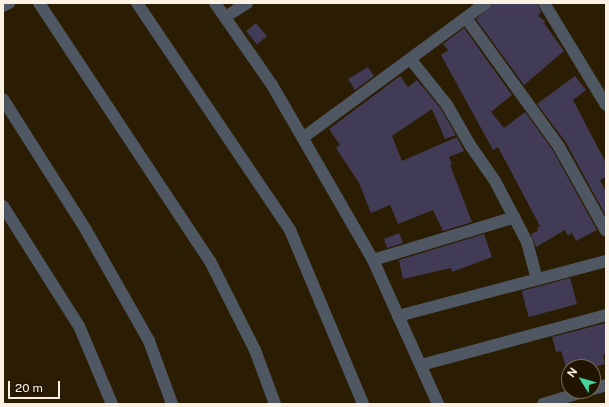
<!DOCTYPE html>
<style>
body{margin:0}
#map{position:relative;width:609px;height:407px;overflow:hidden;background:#2b1d04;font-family:"Public Sans",sans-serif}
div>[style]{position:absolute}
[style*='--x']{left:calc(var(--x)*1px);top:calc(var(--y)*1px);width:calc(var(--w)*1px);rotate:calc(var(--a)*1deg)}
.building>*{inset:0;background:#423b55;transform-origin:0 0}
.street>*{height:12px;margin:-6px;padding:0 6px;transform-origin:6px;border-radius:6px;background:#4f5862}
span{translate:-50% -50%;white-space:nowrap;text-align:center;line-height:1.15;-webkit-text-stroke:4px #211400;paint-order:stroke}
.frame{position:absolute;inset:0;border:4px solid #fbf2e3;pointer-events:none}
.north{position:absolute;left:561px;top:359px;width:40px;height:40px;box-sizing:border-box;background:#211400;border:1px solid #786d5b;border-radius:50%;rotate:307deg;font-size:11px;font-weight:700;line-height:16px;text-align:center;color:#fbf2e3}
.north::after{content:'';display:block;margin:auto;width:14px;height:18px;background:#45d49f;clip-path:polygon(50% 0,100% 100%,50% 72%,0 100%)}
.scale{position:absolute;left:8px;top:381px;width:52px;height:18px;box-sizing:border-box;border:2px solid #fbf2e3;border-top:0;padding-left:5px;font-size:12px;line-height:14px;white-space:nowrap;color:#fbf2e3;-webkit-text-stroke:3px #211400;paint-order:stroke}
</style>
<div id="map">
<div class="building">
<div style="clip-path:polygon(494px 3px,537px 3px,541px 12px,538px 16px,545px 21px,544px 23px,564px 51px,524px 85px,476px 19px)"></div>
<div style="left:256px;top:23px;width:17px;height:13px;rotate:50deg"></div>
<div style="clip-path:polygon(464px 28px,512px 95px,491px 112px,504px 128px,525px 112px,552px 149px,597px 230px,576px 241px,572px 233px,568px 236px,565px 230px,536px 247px,531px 234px,538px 231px,537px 228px,540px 226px,498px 147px,493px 150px,441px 55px,448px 50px,443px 44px)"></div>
<div style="clip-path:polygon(368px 67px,374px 76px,355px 90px,348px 79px)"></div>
<div style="clip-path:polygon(400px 76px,408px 87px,417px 80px,441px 109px,456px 135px,445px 139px,432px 109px,392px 136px,402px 161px,457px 137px,464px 151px,449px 157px,452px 164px,450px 165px,472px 222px,443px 231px,433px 210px,398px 224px,390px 205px,371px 213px,359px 183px,336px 148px,340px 145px,329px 129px)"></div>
<div style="clip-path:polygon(575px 76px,586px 90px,573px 100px,606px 163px,606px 177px,600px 180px,606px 192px,606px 216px,565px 141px,537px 104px)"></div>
<div style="clip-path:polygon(399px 233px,403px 243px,387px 248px,384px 239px)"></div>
<div style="clip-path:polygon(484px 234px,492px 257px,452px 272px,451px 268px,403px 279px,399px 260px)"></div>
<div style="left:570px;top:278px;width:27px;height:50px;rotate:75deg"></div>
<div style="clip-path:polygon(606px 323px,606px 354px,603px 355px,605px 364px,594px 367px,566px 367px,561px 351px,556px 352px,552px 337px)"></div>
</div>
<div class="street">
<div style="--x:39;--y:3;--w:310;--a:56.5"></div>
<div style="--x:210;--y:261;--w:100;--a:63.2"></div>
<div style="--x:255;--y:350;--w:58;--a:69.7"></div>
<div style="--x:137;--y:3;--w:274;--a:56"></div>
<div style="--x:290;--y:230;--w:189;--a:67.2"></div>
<div style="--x:215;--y:3;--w:100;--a:55.2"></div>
<div style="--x:272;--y:85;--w:202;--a:60"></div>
<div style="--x:373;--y:260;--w:158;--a:65.7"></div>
<div style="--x:544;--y:3;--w:119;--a:58.7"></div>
<div style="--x:3;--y:6;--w:7;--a:-27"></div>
<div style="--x:225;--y:17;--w:26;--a:-32"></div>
<div style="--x:466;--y:18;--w:157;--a:54.1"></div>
<div style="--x:558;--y:145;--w:98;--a:60.8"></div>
<div style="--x:411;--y:60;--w:58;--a:51.3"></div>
<div style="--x:447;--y:105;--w:46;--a:60.1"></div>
<div style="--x:470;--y:145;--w:44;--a:55.2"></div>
<div style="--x:495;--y:181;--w:69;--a:62.3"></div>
<div style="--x:527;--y:242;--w:38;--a:75"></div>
<div style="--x:3;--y:99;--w:155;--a:57.6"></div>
<div style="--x:86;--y:230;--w:128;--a:60.4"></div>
<div style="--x:149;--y:341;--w:67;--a:69.9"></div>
<div style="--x:304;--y:137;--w:226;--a:-36.4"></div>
<div style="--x:3;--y:206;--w:142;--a:57.7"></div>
<div style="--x:79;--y:326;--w:85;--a:67.1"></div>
<div style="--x:373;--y:260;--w:148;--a:-16.8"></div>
<div style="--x:398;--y:316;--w:215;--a:-14.8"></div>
<div style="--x:421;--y:365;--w:192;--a:-15.1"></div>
<div style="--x:593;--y:389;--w:14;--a:-17"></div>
<div style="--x:543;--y:404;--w:45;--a:-16.8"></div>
</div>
<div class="frame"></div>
<div class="north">N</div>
<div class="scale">20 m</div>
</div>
